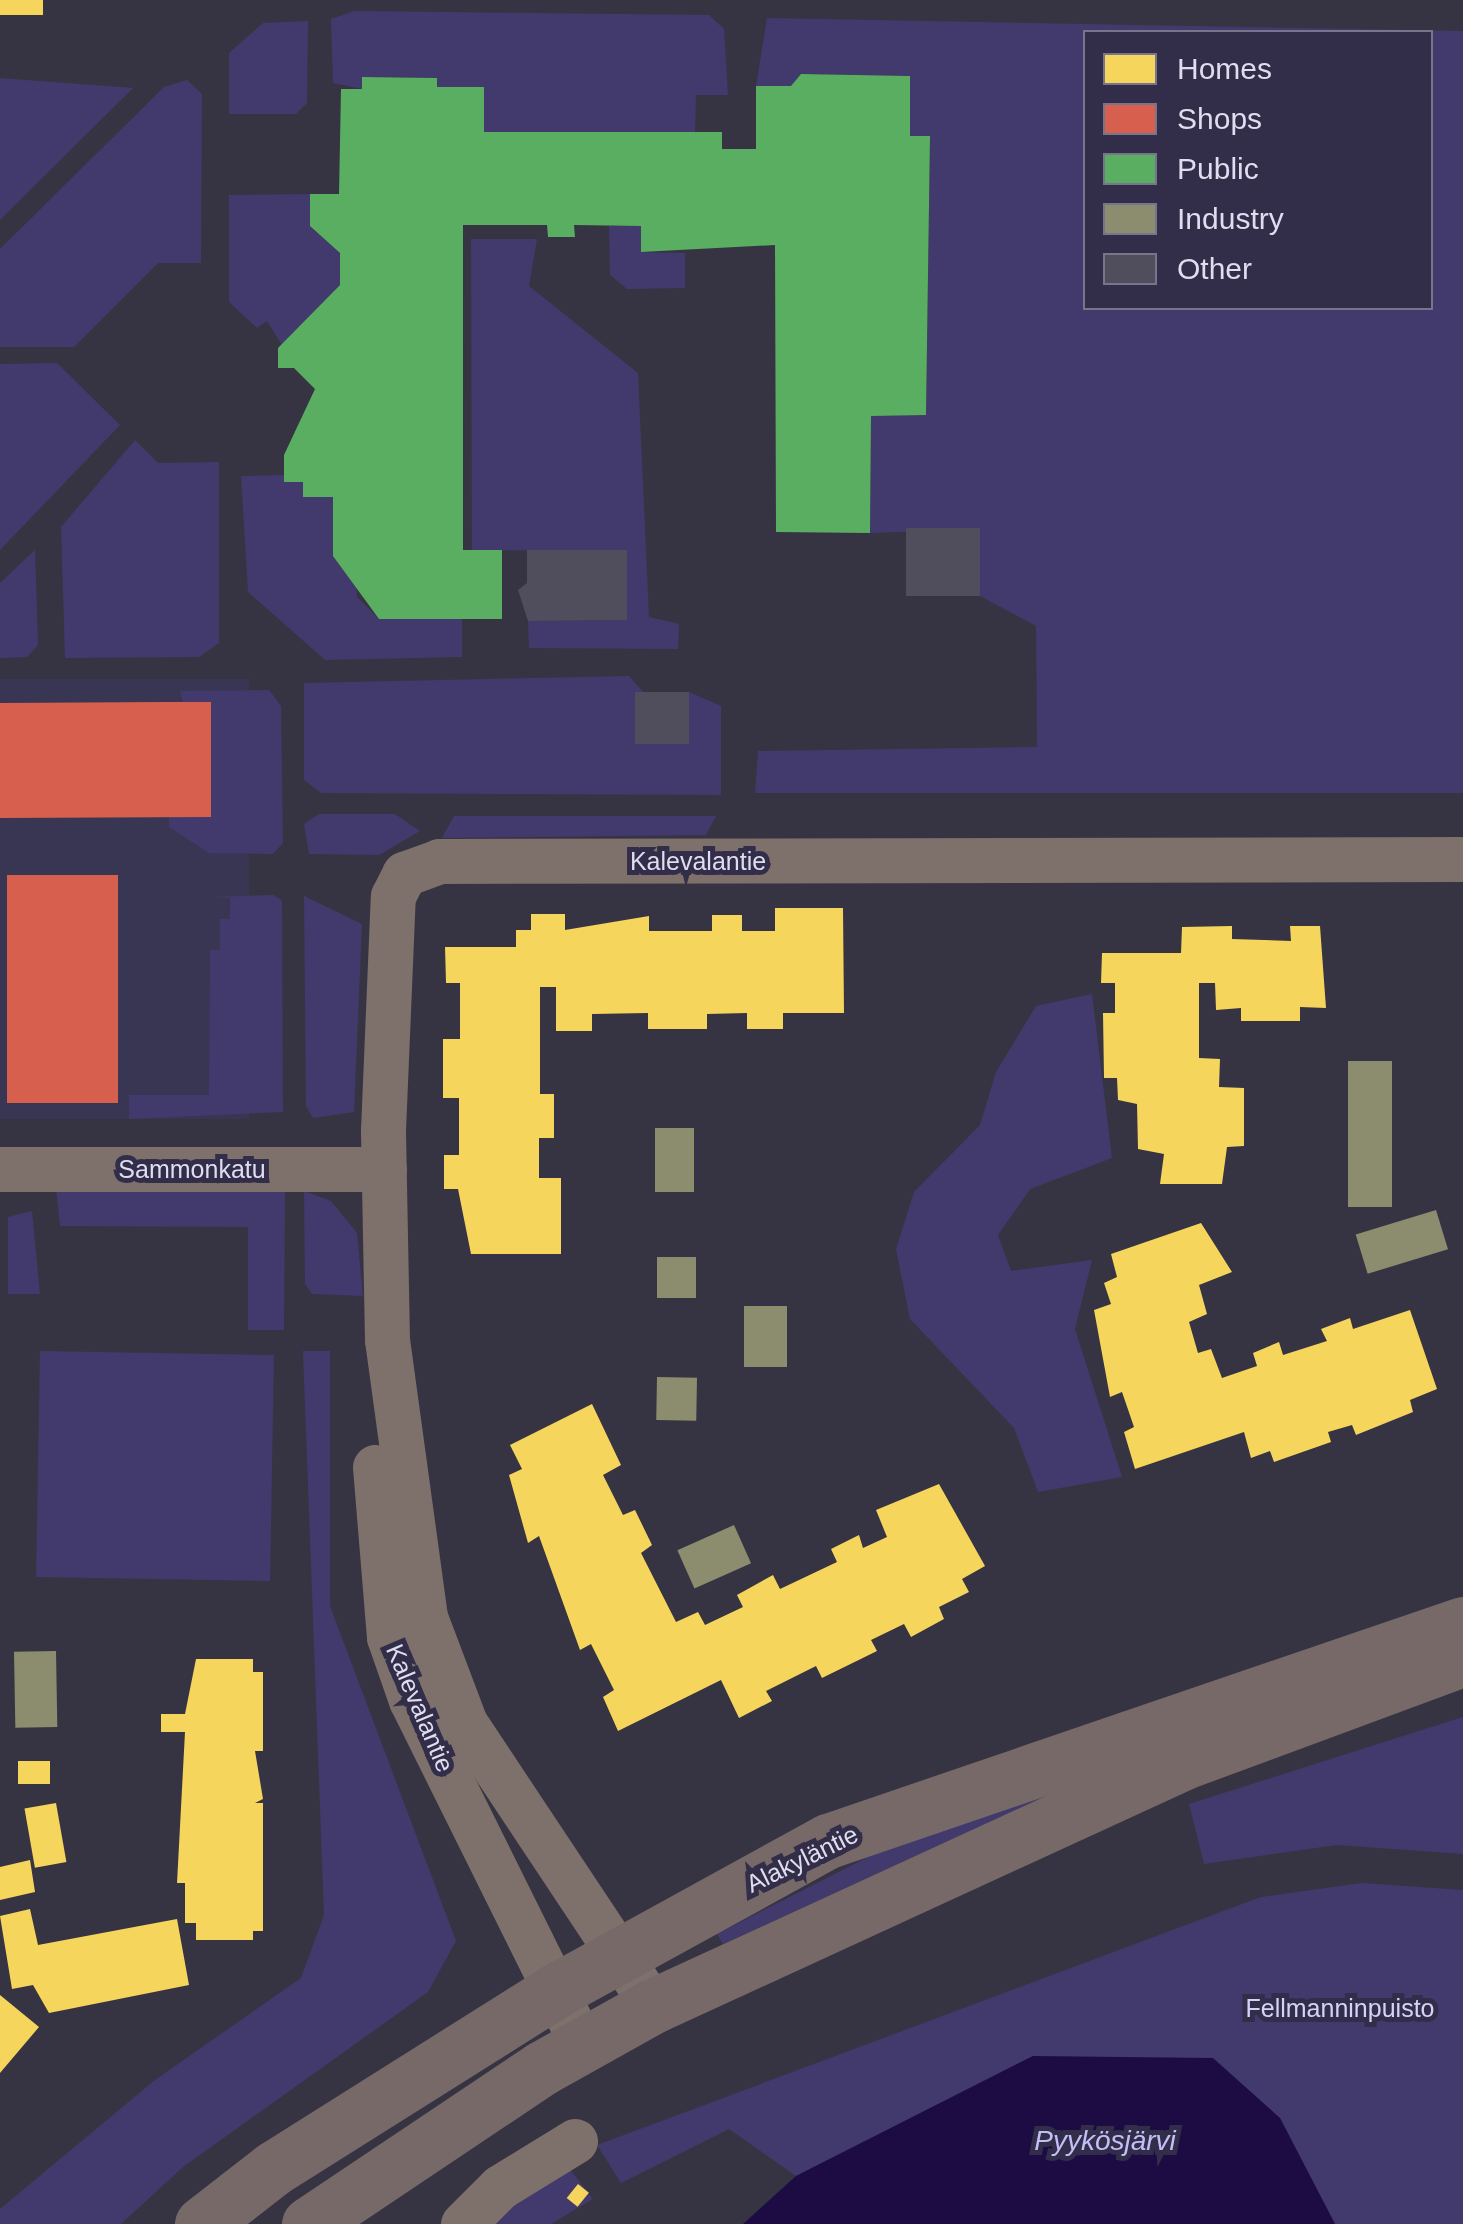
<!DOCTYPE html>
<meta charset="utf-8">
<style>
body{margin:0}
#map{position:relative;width:1463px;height:2224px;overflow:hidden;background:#363443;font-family:Helvetica,sans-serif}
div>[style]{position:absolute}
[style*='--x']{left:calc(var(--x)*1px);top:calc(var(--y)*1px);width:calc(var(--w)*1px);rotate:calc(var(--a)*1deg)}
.built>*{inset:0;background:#393654;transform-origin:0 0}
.green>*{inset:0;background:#423a6c;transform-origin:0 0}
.water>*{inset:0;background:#1d0c44}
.homes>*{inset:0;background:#f6d55c;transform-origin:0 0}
.shops>*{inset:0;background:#d6604d;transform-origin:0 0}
.public>*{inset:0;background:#5aae61}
.industry>*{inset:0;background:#8c8c6e;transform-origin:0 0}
.building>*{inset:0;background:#504e5c;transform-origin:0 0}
.minor>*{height:45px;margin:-22.5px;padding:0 22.5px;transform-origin:22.5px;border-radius:22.5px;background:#7e706a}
.secondary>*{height:55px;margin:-27.5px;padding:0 27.5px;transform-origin:27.5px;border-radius:27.5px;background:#776968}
span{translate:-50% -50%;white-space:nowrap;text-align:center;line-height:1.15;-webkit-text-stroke:10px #322e49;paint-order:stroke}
.street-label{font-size:25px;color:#dfddef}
.park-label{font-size:25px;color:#d5d2f9}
.water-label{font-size:28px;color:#c4bef7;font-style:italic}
.legend{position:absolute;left:1083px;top:30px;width:350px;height:280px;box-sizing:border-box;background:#322e49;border:2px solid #77748b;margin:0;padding:12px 18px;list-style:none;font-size:30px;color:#dfddef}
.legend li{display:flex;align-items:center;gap:20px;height:50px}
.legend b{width:50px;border:2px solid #77748b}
</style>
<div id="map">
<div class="built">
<div style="left:0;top:679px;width:249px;height:440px"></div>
</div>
<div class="green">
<div style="clip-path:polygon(354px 11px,709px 15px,724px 29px,728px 95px,696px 95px,695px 132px,484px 132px,484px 87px,437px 87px,437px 78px,363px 77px,362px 89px,333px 83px,331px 19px)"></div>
<div style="clip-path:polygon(evenodd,767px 18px,1463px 31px,1463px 793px,755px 793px,758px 751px,1037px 747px,1036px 626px,980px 596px,980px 529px,870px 533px,871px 416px,926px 414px,930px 137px,910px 136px,910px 76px,801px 74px,791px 86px,756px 86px,767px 18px,1086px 32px,1430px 32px,1430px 308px,1086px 308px,1086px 32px)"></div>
<div style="clip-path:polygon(308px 21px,307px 103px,296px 114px,229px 114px,229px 53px,263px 23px)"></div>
<div style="clip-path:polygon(0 78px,133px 88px,0 220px)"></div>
<div style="clip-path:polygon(187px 80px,202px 94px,201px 263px,158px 263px,74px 347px,0 347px,0 249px,164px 87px)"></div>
<div style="clip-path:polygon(310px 194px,310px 226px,340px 253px,340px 285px,282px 345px,267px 321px,257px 328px,229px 302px,229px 195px)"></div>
<div style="clip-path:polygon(609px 226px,641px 226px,641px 252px,685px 253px,685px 288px,627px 289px,610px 275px)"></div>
<div style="clip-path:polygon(471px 239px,537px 239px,529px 286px,638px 373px,649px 617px,679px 624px,678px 649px,529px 648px,528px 621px,627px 620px,626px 551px,472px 550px)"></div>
<div style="clip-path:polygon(57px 363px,120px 425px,0 550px,0 364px)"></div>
<div style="clip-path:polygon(135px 440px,158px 463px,219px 462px,219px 643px,199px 657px,65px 658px,61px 527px)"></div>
<div style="clip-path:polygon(284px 475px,303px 482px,303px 497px,333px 497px,333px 556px,356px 579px,357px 597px,379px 619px,462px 619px,462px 657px,325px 660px,248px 592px,241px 476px)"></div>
<div style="clip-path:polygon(35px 550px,38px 645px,27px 657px,0 658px,0 583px)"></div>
<div style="clip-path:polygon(629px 676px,689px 743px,689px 692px,721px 706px,721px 795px,321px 793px,304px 780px,304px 683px)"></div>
<div style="clip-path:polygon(269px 690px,281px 706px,283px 843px,273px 854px,209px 853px,169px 827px,169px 817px,211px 817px,180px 691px)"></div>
<div style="clip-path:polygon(319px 814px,395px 814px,420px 831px,379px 855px,309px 854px,304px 824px)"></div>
<div style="clip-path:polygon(454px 816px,716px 816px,706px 835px,442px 838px)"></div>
<div style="clip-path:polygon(304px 896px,362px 924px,354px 1112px,313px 1118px,306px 1106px)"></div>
<div style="clip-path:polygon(211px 897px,273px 895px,282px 900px,283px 1112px,129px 1119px,129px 1095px,209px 1095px,210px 950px,220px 950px,220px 919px,230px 919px,230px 898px)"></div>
<div style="clip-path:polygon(1092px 994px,1112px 1158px,1030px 1189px,998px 1235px,1011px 1271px,1092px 1260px,1075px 1329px,1122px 1477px,1038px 1492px,1014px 1428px,910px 1319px,896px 1249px,914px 1192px,980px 1125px,996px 1072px,1036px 1006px)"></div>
<div style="clip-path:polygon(56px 1188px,285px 1189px,284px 1330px,248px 1330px,248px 1227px,60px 1226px)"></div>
<div style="clip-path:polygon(304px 1191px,331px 1201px,357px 1233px,363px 1296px,312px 1294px,305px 1284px)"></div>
<div style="clip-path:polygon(32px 1211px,40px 1294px,8px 1294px,8px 1217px)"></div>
<div style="left:40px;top:1351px;width:234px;height:226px;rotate:1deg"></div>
<div style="clip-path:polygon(303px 1351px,330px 1351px,330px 1606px,456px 1941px,428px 1992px,183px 2167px,121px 2224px,0 2224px,0 2209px,155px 2080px,301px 1978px,324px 1915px)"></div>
<div style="clip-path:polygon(1463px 1717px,1463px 1854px,1337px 1845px,1204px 1864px,1189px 1804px)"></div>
<div style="clip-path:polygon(1055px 1792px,723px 1944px,717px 1934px,884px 1849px)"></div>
<div style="clip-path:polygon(1362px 1883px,1463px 1890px,1463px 2224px,1335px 2224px,1280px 2118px,1033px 2056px,796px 2176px,729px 2129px,621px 2183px,597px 2145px,1261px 1897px)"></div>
<div style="clip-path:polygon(566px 2164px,593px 2199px,551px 2224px,484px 2224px)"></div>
</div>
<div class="water">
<div style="clip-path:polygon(1033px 2056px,1213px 2058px,1280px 2118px,1335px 2224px,743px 2224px,796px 2176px)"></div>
</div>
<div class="homes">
<div style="left:0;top:0;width:43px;height:15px"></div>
<div style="clip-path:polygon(775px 908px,843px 908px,844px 1013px,783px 1013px,783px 1029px,747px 1029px,747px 1013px,707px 1014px,707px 1029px,648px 1029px,648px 1013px,592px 1014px,592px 1031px,556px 1031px,556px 987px,540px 987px,540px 1094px,554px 1094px,554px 1138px,539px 1138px,539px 1178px,561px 1178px,561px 1254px,471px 1254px,458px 1189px,444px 1189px,444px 1155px,459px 1155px,459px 1098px,443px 1098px,443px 1039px,460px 1039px,460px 983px,446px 983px,445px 947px,516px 947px,516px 930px,531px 930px,531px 914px,565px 914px,565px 930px,649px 916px,649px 931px,712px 931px,712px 915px,742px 915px,742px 931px,775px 931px)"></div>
<div style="clip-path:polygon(1232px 926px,1232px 939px,1291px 941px,1290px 926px,1320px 926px,1326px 1008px,1300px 1007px,1300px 1021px,1241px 1021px,1241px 1008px,1216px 1010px,1215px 983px,1199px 983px,1199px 1058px,1220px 1059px,1219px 1087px,1244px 1088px,1244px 1146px,1227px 1147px,1222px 1184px,1160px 1184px,1164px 1154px,1138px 1149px,1137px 1104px,1118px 1100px,1117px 1078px,1104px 1078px,1103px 1013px,1115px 1013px,1115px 983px,1101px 983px,1102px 953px,1181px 953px,1182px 927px)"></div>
<div style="clip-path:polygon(1201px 1223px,1232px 1272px,1199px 1285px,1207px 1314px,1189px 1322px,1198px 1353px,1211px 1349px,1222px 1378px,1257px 1366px,1253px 1353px,1279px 1342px,1283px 1355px,1327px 1341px,1321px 1329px,1350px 1318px,1353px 1329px,1410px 1310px,1437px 1389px,1410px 1400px,1413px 1412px,1356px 1435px,1352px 1425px,1328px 1432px,1331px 1442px,1274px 1462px,1270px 1451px,1251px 1458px,1244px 1432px,1135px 1469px,1124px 1432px,1134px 1427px,1122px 1392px,1110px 1397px,1094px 1310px,1111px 1304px,1104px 1283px,1117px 1277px,1111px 1254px)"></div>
<div style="clip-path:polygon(592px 1404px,621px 1465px,603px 1475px,623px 1515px,635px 1510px,652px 1545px,641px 1553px,676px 1622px,698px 1612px,705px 1625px,743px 1607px,737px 1595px,773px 1575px,780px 1589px,837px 1562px,831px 1549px,859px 1535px,863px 1548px,887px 1537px,876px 1510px,939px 1484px,985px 1566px,962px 1579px,969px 1592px,939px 1607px,944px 1619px,911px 1637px,904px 1624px,871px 1640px,877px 1651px,822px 1678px,816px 1666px,766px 1691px,772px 1701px,739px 1718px,721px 1680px,618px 1731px,603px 1697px,614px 1690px,591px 1644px,580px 1650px,539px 1536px,528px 1543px,509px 1475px,522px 1469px,510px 1445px)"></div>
<div style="clip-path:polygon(196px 1659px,253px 1659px,253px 1672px,263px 1672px,263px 1751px,255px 1751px,263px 1799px,255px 1803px,263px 1803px,263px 1931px,253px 1931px,253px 1940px,196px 1940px,196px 1923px,185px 1923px,185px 1883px,177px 1883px,185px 1732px,161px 1732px,161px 1714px,185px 1714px)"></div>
<div style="left:18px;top:1761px;width:32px;height:23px"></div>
<div style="left:56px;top:1803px;width:60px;height:32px;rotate:80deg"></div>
<div style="clip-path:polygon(30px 1860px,35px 1892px,0 1900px,0 1867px)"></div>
<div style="clip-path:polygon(30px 1909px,38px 1945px,177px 1919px,189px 1985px,49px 2013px,33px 1985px,12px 1989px,0 1916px)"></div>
<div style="clip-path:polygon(0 1995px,39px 2027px,0 2073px)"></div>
<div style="left:578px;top:2184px;width:14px;height:18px;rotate:39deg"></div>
</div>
<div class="shops">
<div style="clip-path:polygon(165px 702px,211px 702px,211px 817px,0 818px,0 703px)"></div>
<div style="left:7px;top:875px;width:111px;height:228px"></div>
</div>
<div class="public">
<div style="clip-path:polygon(801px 74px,910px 76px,910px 136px,930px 136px,926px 415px,871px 416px,870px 533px,776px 532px,775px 245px,641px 252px,641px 226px,574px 225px,575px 237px,548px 237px,547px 225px,463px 225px,463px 550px,502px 550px,502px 619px,379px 619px,333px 556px,333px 497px,303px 497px,303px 482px,284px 482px,284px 455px,315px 389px,294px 368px,278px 368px,278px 348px,340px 285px,340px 253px,310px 226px,310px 194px,339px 194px,341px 89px,362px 89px,362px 77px,437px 78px,437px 87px,484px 87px,484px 132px,722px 132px,722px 149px,756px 149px,756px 86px,791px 86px)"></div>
</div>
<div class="industry">
<div style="left:1348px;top:1061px;width:44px;height:146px"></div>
<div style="left:655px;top:1128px;width:39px;height:64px"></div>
<div style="left:1436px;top:1210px;width:41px;height:84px;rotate:73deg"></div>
<div style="left:696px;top:1257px;width:41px;height:39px;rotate:90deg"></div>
<div style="left:744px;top:1306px;width:43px;height:61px"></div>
<div style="left:657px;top:1377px;width:40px;height:43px;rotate:1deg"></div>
<div style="left:734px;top:1525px;width:42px;height:62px;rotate:66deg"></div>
<div style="left:56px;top:1651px;width:76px;height:42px;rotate:89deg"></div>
</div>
<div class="building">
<div style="left:906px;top:528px;width:74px;height:68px"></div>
<div style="clip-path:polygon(527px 550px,627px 550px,627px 620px,528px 621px,518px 590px,527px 583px)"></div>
<div style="left:635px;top:692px;width:54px;height:52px"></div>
</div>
<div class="minor">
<div style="--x:0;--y:1169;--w:384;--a:0"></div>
<div style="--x:375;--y:1467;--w:171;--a:85.3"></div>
<div style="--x:389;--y:1637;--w:67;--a:70.8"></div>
<div style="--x:411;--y:1700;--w:385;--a:63.6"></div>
<div style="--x:653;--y:2006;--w:340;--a:-123.6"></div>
<div style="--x:465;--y:1723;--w:113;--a:-110.7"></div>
<div style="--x:425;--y:1617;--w:280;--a:-97.8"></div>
<div style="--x:387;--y:1340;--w:210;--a:-91.1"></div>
<div style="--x:383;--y:1130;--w:234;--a:-87.6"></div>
<div style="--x:393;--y:896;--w:25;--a:-63"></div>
<div style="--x:404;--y:874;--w:37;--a:-20"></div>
<div style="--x:439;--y:861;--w:1024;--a:-0.11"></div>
<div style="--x:463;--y:2224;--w:52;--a:-45"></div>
<div style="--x:500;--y:2187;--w:88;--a:-31.5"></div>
</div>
<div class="secondary">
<div style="--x:202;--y:2224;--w:91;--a:-37.9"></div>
<div style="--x:274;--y:2168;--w:330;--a:-32.2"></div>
<div style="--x:553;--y:1992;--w:314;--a:-28.8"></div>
<div style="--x:828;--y:1841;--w:671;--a:-18.87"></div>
<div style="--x:309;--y:2224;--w:280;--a:-33.8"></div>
<div style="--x:542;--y:2068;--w:127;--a:-29.2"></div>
<div style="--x:653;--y:2006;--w:584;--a:-24.68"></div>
<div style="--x:1184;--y:1762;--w:297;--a:-20.3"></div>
</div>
<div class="street-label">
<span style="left:698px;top:861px">Kalevalantie</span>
<span style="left:192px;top:1169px">Sammonkatu</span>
<span style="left:420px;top:1708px;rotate:67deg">Kalevalantie</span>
<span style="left:802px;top:1859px;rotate:-26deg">Alakyläntie</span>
</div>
<div class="park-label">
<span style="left:1340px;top:2008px">Fellmanninpuisto</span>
</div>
<div class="water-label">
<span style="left:1105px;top:2141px">Pyykösjärvi</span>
</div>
<ul class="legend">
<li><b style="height:28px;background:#f6d55c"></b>Homes</li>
<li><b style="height:28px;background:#d6604d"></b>Shops</li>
<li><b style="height:28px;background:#5aae61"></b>Public</li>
<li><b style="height:28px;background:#8c8c6e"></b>Industry</li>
<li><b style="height:28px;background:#504e5c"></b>Other</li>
</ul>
</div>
